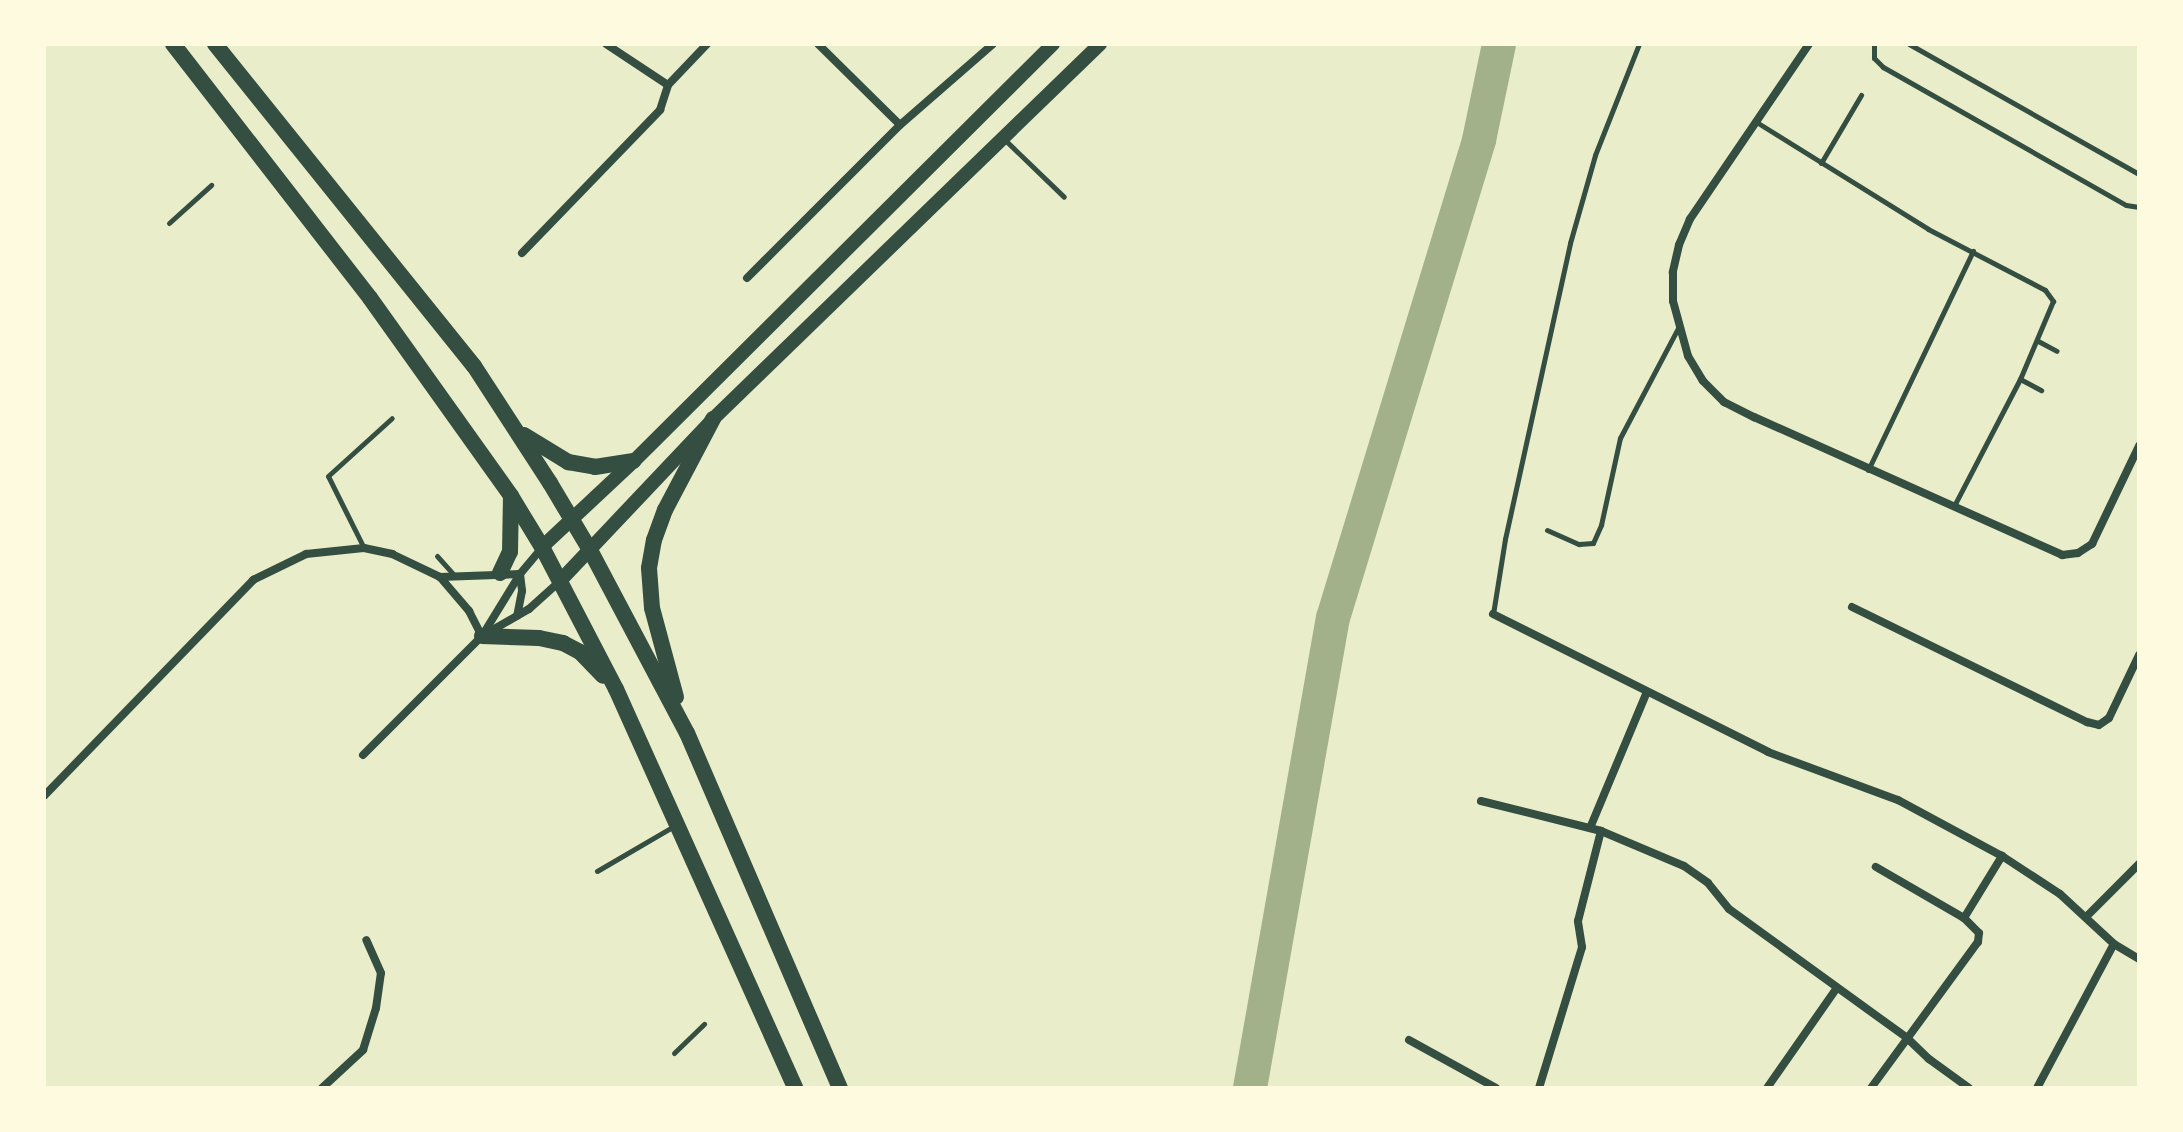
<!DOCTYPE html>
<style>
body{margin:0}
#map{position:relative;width:2183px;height:1132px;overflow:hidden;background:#e9edc9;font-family:"Sofia Sans Condensed",sans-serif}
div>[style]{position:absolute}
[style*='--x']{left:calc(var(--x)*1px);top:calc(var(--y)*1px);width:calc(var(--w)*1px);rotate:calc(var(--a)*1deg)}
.river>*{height:34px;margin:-17px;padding:0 17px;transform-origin:17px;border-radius:17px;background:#a3b18a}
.service>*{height:5px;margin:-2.5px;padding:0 2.5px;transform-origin:2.5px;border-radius:2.5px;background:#344e41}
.minor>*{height:8px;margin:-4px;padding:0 4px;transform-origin:4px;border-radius:4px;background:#344e41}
.secondary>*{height:14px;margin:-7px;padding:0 7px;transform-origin:7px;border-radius:7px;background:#344e41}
.primary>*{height:16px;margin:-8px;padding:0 8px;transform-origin:8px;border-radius:8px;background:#344e41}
span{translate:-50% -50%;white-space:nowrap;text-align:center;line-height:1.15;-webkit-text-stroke:6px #fefae0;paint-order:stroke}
.frame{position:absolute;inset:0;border:46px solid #fefae0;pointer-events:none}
</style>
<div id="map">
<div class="river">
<div style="--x:1250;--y:1088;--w:477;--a:-80"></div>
<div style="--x:1333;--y:618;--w:500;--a:-73"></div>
<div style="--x:1479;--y:140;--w:98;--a:-78.2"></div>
</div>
<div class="service">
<div style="--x:1874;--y:44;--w:14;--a:90"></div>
<div style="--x:1874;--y:58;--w:13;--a:45"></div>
<div style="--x:1883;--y:67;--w:279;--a:29.6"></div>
<div style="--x:2126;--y:205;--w:13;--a:9"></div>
<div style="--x:1909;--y:44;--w:264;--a:29.5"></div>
<div style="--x:1758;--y:123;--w:200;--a:31.9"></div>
<div style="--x:1928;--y:229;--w:132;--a:27.5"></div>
<div style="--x:2045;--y:290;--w:14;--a:54"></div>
<div style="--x:2053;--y:301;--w:85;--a:112.9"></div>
<div style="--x:2020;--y:379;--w:143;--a:117.5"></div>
<div style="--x:1004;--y:139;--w:83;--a:44"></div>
<div style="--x:1821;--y:163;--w:79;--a:-59.5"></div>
<div style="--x:169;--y:223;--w:57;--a:-42.1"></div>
<div style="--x:2038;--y:341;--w:21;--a:28"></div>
<div style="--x:2020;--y:379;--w:24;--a:28"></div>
<div style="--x:1868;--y:470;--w:243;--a:-64.4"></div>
<div style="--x:1547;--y:530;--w:35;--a:24"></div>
<div style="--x:1579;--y:544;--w:14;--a:-4"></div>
<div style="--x:1593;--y:543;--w:20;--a:-66"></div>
<div style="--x:1601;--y:525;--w:89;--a:-77.7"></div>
<div style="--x:1620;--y:438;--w:124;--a:-62.2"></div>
<div style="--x:364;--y:548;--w:80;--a:-116.6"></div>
<div style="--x:328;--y:476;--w:86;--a:-42.2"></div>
<div style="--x:437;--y:556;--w:27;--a:48"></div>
<div style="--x:1493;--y:614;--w:76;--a:-80.9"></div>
<div style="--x:1505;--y:539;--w:303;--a:-77.6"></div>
<div style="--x:1570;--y:243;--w:91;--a:-74.1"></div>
<div style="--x:1595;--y:155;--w:119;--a:-68.4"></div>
<div style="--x:597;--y:871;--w:89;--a:-30.3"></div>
<div style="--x:674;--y:1053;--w:42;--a:-44"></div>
</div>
<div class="minor">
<div style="--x:606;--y:44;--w:74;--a:33.5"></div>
<div style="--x:818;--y:44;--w:115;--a:44.6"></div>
<div style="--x:1809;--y:44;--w:212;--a:124.2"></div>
<div style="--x:1690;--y:219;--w:28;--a:113"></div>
<div style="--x:1679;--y:245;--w:28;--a:103"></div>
<div style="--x:1673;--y:272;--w:29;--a:90"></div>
<div style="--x:1673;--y:301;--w:57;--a:74.7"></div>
<div style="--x:1688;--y:356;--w:29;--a:59"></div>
<div style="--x:1703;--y:381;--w:30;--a:45"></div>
<div style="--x:1724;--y:402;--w:34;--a:27"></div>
<div style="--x:1754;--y:417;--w:338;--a:24.1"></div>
<div style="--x:2062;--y:555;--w:16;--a:-7"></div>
<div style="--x:2078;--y:553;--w:17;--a:-33"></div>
<div style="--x:2092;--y:544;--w:109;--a:-64.4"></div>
<div style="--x:522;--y:253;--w:199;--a:-46"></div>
<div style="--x:660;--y:110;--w:26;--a:-72"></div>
<div style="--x:668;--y:85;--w:57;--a:-46.4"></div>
<div style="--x:747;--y:278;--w:216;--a:-45"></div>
<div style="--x:900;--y:125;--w:123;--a:-41.1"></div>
<div style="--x:440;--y:577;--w:45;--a:49.5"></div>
<div style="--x:469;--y:611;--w:28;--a:63"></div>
<div style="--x:1852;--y:607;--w:262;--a:26.1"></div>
<div style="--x:2087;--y:722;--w:12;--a:14"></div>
<div style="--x:2099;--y:725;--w:12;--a:-35"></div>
<div style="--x:2109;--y:718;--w:70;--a:-64.5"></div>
<div style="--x:1493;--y:614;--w:308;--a:26.6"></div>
<div style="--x:1768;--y:752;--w:139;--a:20.3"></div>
<div style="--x:1898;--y:800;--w:118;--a:28.3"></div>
<div style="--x:2002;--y:856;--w:69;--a:33.2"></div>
<div style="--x:2060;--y:894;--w:74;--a:42.8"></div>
<div style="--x:2114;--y:944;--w:29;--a:31"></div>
<div style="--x:482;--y:636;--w:73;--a:-58.5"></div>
<div style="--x:520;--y:574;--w:34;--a:-50"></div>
<div style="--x:363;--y:755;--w:168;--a:-45"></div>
<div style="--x:482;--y:636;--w:54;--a:-29.9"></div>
<div style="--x:529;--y:609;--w:40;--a:-42"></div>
<div style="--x:44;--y:796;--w:301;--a:-45.9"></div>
<div style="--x:253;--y:580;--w:59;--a:-26.1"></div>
<div style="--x:306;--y:554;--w:58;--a:-5.9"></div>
<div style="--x:364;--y:548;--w:29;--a:12"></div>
<div style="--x:392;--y:554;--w:53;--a:25.6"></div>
<div style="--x:440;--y:577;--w:80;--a:-2.1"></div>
<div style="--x:520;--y:574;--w:17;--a:83"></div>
<div style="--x:522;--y:591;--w:25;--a:101"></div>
<div style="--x:1481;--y:801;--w:124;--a:14"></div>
<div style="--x:1601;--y:831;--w:90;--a:22.9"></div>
<div style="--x:1684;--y:866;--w:29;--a:35"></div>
<div style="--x:1708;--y:883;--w:33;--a:51"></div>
<div style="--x:1729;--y:909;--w:218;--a:35.9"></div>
<div style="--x:1906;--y:1037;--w:32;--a:44"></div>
<div style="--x:1929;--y:1059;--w:49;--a:35.9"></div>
<div style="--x:1590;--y:828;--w:147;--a:-67.3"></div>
<div style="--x:2087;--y:916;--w:74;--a:-45"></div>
<div style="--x:1964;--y:918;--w:73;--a:-58.5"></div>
<div style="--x:1409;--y:1040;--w:99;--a:28.9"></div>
<div style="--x:322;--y:1088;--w:56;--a:-42.8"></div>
<div style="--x:363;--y:1050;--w:44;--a:-72.8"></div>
<div style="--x:376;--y:1008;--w:35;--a:-82"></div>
<div style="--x:381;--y:973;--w:36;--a:-114"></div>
<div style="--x:1539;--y:1088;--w:147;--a:-73"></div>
<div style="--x:1582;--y:947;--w:26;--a:-99"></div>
<div style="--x:1578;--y:921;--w:93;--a:-75.7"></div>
<div style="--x:1767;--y:1088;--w:121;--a:-55.1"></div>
<div style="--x:1871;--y:1088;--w:181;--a:-53.8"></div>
<div style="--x:1978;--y:942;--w:9;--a:-84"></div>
<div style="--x:1979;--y:933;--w:21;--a:-135"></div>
<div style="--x:1964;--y:918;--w:102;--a:-149.9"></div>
<div style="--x:2037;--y:1088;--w:163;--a:-61.9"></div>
</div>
<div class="secondary">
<div style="--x:542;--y:547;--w:126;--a:-43.1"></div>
<div style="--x:634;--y:461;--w:591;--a:-44.86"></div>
<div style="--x:560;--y:581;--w:223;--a:-46.6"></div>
<div style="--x:713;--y:419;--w:539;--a:-44.1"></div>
</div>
<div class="primary">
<div style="--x:173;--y:44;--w:321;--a:52.2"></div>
<div style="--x:370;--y:298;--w:243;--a:54.5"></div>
<div style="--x:511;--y:496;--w:60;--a:58.7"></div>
<div style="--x:542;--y:547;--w:160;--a:62.5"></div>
<div style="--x:616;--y:689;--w:437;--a:65.8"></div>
<div style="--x:215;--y:44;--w:413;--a:51.2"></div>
<div style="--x:474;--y:366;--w:140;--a:57"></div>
<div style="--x:550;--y:483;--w:78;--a:59.2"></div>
<div style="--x:590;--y:550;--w:207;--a:62.1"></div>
<div style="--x:687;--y:733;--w:387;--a:66.7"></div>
<div style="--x:524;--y:435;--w:52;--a:31.5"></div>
<div style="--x:568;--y:462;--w:27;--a:10"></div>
<div style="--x:595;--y:467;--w:39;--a:-9"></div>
<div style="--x:500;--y:573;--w:23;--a:-65"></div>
<div style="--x:510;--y:552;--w:55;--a:-89"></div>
<div style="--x:482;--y:636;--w:57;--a:2"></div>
<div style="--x:539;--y:638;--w:25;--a:12"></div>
<div style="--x:563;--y:643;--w:19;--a:28"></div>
<div style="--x:580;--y:652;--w:33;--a:46"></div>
<div style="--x:676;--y:697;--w:92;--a:-105.1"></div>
<div style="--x:652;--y:608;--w:40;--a:-94.3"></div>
<div style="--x:649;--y:568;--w:28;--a:-80"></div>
<div style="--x:654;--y:540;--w:32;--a:-70"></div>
<div style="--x:665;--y:510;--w:103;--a:-62.2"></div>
</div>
<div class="frame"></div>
</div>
